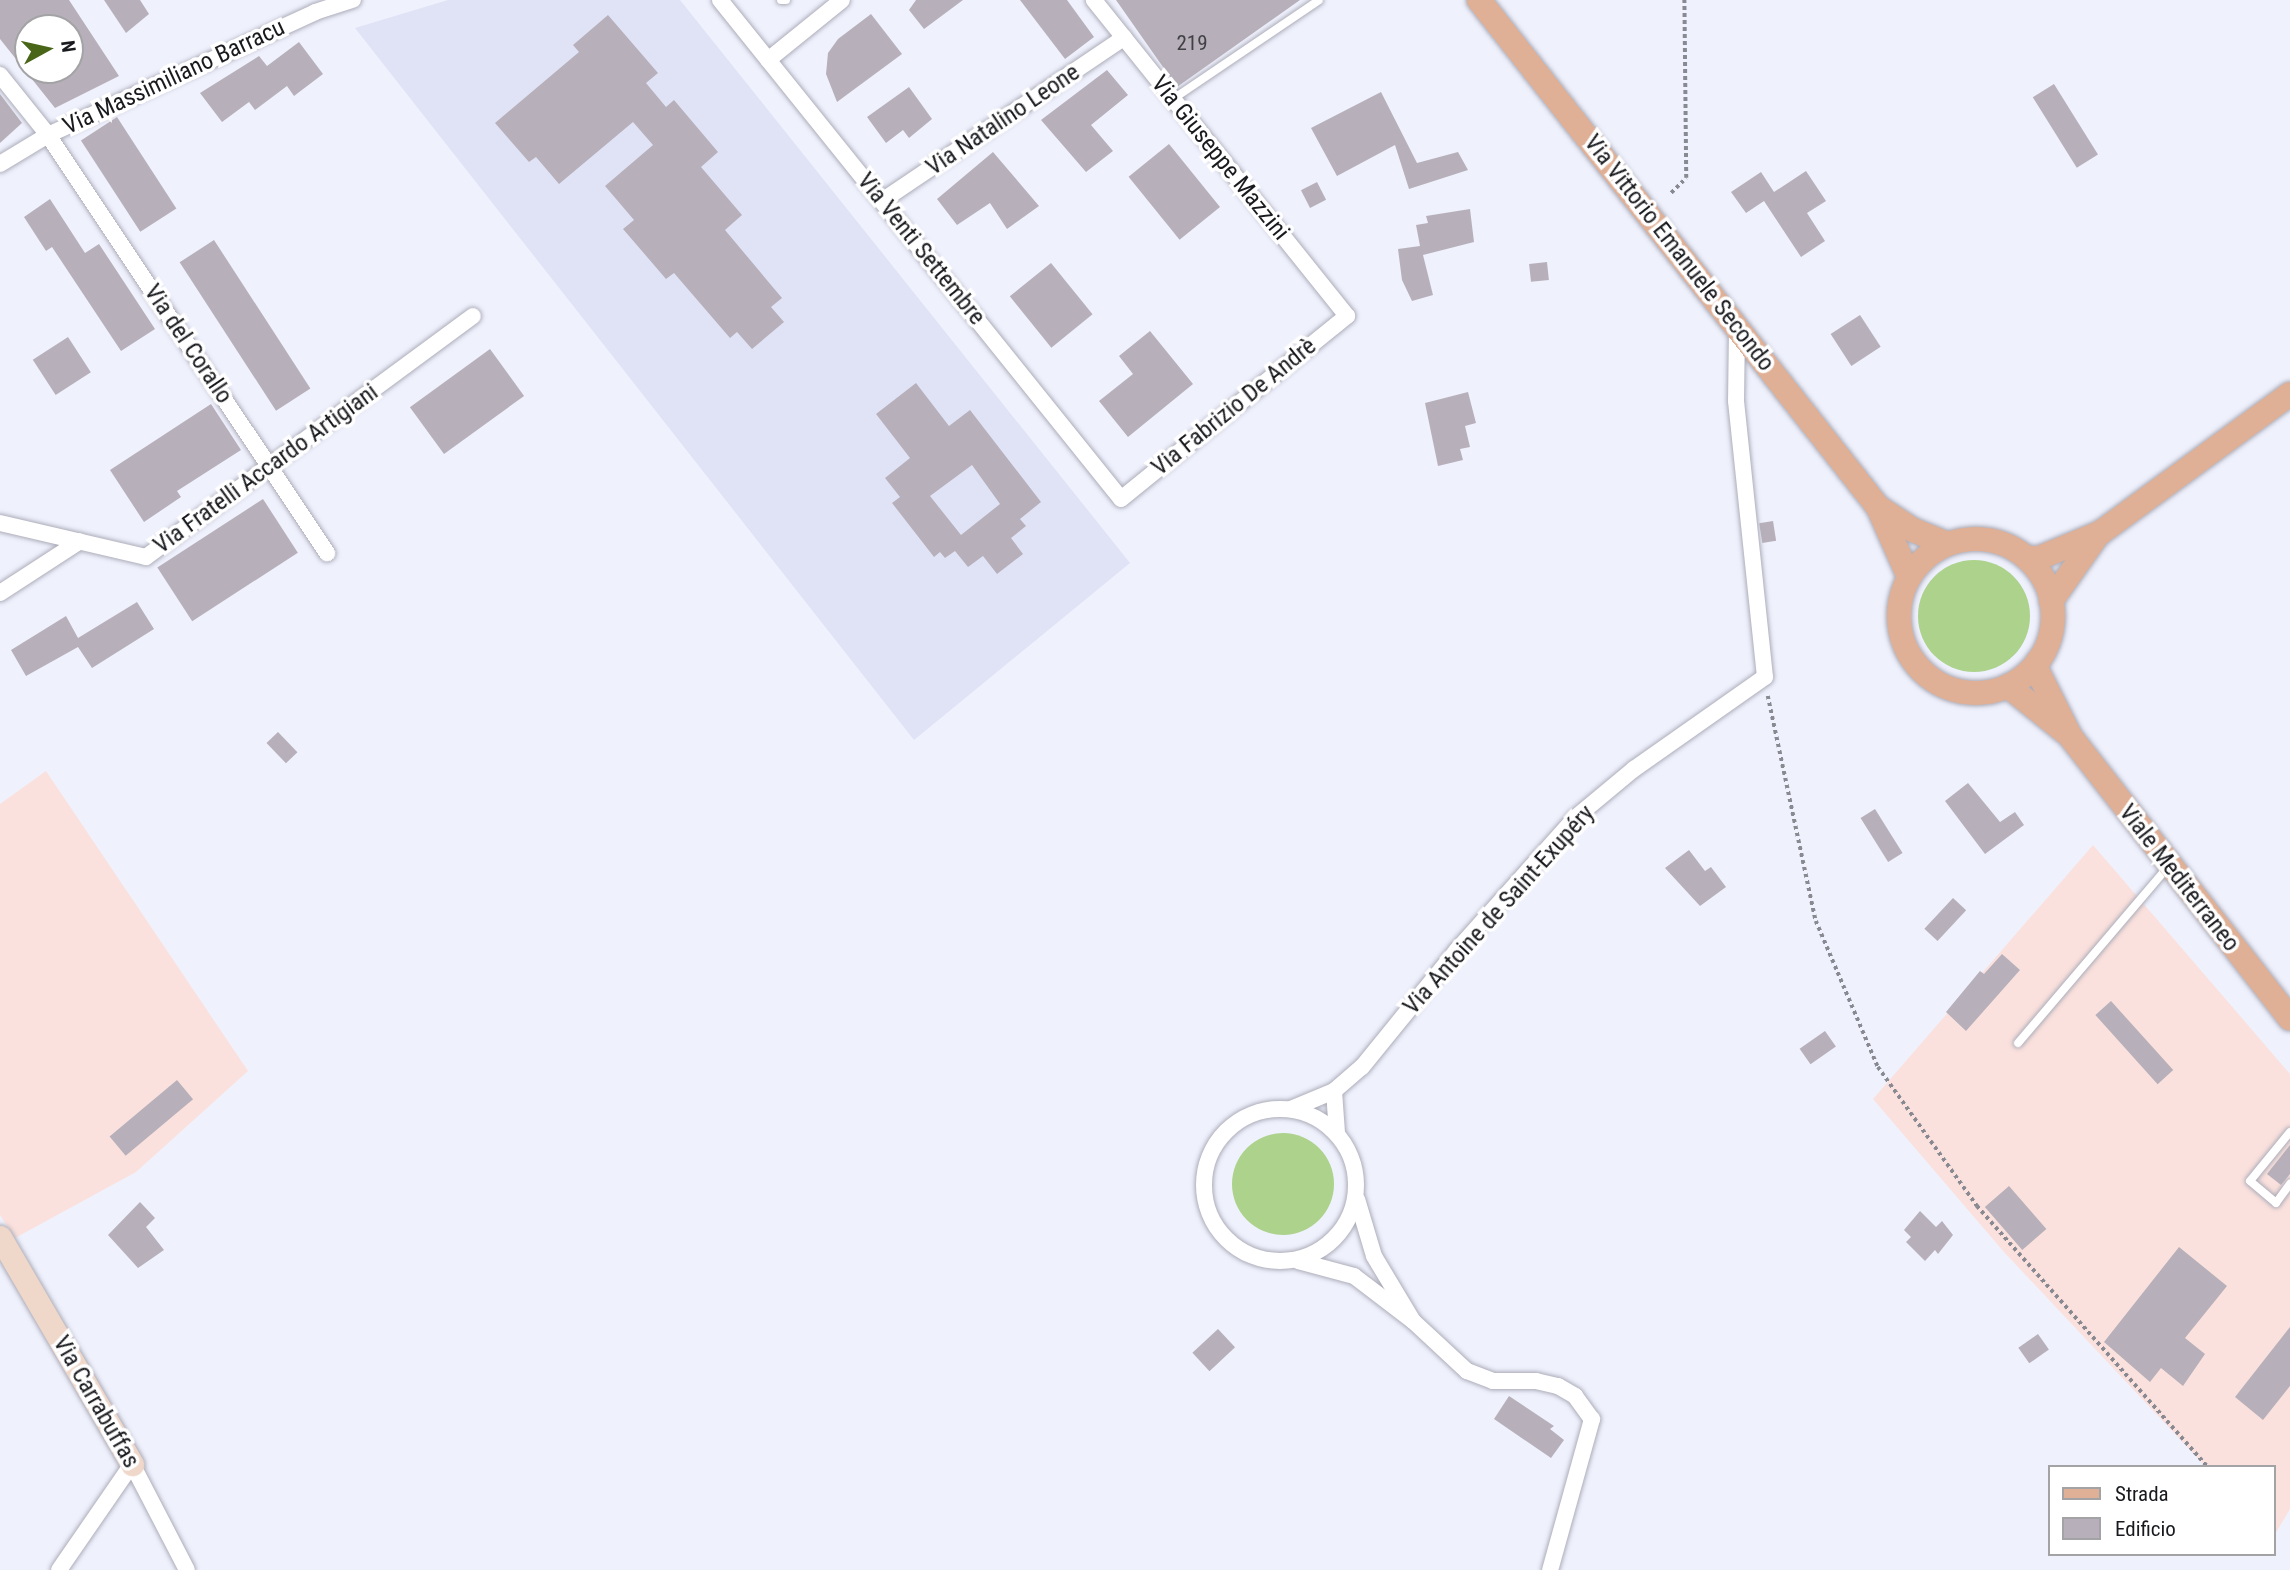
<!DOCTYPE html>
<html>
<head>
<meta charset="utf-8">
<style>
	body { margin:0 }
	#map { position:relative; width:2290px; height:1570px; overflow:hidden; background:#eff1fd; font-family:"Roboto Condensed",sans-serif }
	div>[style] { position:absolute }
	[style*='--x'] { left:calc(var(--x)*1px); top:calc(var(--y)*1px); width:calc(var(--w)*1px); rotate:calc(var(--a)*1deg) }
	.built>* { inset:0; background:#e0e3f6 }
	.industrial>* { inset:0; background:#fbe1dd }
	.green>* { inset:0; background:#acd28c }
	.round { border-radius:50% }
	.building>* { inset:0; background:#b7b0ba; transform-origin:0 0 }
	.path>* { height:3.5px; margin-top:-1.75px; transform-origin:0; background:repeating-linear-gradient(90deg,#888991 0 3.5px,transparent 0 7px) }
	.roads { filter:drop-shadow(0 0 2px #acadb9) drop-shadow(0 0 2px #acadb9) }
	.lane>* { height:8px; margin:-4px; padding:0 4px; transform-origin:4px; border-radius:4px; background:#fff }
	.street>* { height:16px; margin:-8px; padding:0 8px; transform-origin:8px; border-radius:8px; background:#fff }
	.street>.ring { margin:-8px; padding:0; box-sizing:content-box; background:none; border:16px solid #fff; border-radius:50% }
	.secondary>* { height:23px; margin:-11.5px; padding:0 11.5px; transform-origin:11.5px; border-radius:11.5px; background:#efd7ca }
	.primary>* { height:24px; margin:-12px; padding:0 12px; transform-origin:12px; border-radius:12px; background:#dfb096 }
	.primary>.ring { margin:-12px; padding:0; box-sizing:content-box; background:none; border:24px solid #dfb096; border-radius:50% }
	span { translate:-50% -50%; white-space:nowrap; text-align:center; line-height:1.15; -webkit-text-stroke:7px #fff; paint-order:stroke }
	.number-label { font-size:21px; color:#404045 }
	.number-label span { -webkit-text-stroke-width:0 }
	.street-label { font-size:24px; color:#191a1e }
	.legend { position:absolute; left:2048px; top:1465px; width:228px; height:91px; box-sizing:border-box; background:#fff; border:2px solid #a3a3a5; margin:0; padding:9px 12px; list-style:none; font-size:21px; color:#191a1e }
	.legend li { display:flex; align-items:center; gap:14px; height:35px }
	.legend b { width:35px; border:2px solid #a3a3a5 }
	.north { position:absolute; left:14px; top:14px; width:70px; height:70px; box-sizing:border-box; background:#fff; border:2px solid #a3a3a5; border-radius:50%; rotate:82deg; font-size:19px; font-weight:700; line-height:28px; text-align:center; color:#191a1e }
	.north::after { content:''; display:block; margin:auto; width:24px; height:32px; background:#486518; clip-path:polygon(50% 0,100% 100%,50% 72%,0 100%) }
</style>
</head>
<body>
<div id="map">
	<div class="built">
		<i style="clip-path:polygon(448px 0,680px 0,1130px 563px,914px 740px,355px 28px)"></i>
	</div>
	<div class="industrial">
		<i style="clip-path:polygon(46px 771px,248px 1071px,136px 1172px,15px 1238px,0 1215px,0 804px)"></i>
		<i style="clip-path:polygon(2093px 845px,2290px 1074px,2290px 1509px,2274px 1536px,2274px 1467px,2206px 1467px,2004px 1252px,1873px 1099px)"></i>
	</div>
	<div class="green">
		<i class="round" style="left:1918px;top:560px;width:112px;height:112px"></i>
		<i class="round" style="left:1232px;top:1133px;width:102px;height:102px"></i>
	</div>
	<div class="building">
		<i style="clip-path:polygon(evenodd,0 0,69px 0,119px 76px,55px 108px,0 39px,0 0,28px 28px,70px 28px,70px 70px,28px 70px,28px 28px)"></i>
		<i style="clip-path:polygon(104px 0,140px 0,149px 14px,126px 33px)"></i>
		<i style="clip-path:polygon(916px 0,963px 0,924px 29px,909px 10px)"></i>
		<i style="clip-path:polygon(1020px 0,1067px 0,1094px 37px,1065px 59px)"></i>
		<i style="clip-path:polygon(1116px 0,1300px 0,1177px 87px)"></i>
		<i style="clip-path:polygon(871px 14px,902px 54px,837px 102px,826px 74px,828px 53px,838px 39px)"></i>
		<i style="clip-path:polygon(608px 15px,658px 73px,646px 83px,666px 107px,674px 100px,718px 152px,701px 167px,742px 215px,725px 230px,782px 298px,771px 307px,784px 322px,752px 349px,737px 332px,730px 338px,674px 273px,666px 279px,623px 229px,634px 220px,605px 186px,653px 145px,633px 122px,559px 184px,536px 157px,529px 162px,495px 123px,579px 52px,573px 45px)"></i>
		<i style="clip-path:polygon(299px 42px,323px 74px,294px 96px,287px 86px,255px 110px,249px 102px,222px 122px,200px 93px,259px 56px,267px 66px)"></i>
		<i style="clip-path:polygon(1107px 70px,1128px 95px,1091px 125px,1113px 151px,1086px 172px,1041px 120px)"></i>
		<i style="left:2054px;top:84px;width:83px;height:25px;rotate:58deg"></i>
		<i style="clip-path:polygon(909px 87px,932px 119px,909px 138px,903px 130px,886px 143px,867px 117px)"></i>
		<i style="clip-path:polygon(1381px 92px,1417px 163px,1458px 152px,1468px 170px,1409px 189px,1395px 145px,1337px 176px,1311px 128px)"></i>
		<i style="clip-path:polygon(0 94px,22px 123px,0 143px)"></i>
		<i style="left:117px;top:117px;width:109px;height:43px;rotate:57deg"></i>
		<i style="left:1169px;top:144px;width:81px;height:52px;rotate:51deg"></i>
		<i style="clip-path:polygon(993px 152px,1039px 206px,1007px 229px,990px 203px,957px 225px,937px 199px)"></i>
		<i style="clip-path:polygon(1806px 171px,1826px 201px,1807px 213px,1825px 241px,1801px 257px,1764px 201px,1746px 213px,1731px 192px,1761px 172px,1774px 192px)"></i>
		<i style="left:1317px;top:182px;width:20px;height:18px;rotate:63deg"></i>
		<i style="clip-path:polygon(50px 199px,85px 253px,99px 244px,155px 329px,121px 351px,52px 247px,46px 251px,24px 217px)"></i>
		<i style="clip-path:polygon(1470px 209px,1474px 242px,1423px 255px,1433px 295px,1412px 301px,1402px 280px,1398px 249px,1420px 246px,1416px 225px,1428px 223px,1426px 216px)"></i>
		<i style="left:214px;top:240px;width:177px;height:41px;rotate:57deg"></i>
		<i style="left:1547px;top:262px;width:18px;height:18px;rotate:84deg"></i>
		<i style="left:1051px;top:263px;width:66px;height:53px;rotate:51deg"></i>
		<i style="left:1860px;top:315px;width:38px;height:35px;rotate:57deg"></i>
		<i style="clip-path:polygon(1150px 331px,1193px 384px,1128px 437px,1099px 401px,1133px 374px,1119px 356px)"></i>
		<i style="left:68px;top:337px;width:42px;height:42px;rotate:57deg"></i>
		<i style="left:490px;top:349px;width:58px;height:99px;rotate:54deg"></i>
		<i style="clip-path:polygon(evenodd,916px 383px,949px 426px,970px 410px,1041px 502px,1020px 519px,1026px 526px,1011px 538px,1023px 554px,997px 574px,983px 556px,968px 567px,955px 551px,945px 558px,940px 552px,934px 557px,892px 503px,900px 497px,885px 478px,910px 458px,876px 414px,916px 383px,972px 465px,1000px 504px,961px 535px,930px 496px,972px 465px)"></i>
		<i style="clip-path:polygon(1468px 392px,1476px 423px,1465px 426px,1470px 447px,1460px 449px,1463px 460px,1438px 466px,1425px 403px)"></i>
		<i style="clip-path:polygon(211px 404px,241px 450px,177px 491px,181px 497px,144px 522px,110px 470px)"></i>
		<i style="left:263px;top:499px;width:64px;height:126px;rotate:57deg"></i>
		<i style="left:1773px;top:521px;width:20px;height:14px;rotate:81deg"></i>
		<i style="clip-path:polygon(137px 602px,154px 629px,92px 668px,78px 647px,26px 676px,11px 650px,66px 616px,78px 638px)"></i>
		<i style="left:278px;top:732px;width:28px;height:16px;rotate:46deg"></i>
		<i style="clip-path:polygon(1968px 783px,2000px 822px,2015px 812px,2024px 825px,1985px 854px,1945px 801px)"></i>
		<i style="left:1875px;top:809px;width:52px;height:17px;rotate:58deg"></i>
		<i style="clip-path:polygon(1689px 850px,1705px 871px,1711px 867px,1726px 887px,1700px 906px,1665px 868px)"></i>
		<i style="left:1953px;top:898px;width:18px;height:42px;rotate:43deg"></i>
		<i style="clip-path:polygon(2002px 954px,2020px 970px,1966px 1031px,1946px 1012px,1980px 971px,1984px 974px)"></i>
		<i style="left:2111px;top:1001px;width:93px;height:21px;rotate:48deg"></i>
		<i style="left:1825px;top:1031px;width:19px;height:31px;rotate:55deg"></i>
		<i style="left:177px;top:1080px;width:25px;height:88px;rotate:50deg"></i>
		<i style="clip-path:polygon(2290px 1145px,2290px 1174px,2281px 1185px,2267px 1174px)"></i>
		<i style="left:2009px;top:1186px;width:57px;height:32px;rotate:49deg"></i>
		<i style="clip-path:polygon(140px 1202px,155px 1218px,146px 1227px,164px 1250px,138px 1268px,108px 1235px)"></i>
		<i style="clip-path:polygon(1920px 1211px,1936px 1227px,1942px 1221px,1953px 1235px,1938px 1254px,1935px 1250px,1925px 1261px,1906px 1242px,1911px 1237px,1904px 1230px)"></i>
		<i style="clip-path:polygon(2179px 1247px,2227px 1286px,2185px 1338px,2205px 1354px,2183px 1386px,2161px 1368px,2150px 1382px,2104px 1342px)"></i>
		<i style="clip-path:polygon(2290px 1327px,2290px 1386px,2263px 1420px,2235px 1397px)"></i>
		<i style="left:1218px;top:1329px;width:25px;height:35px;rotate:47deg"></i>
		<i style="left:2038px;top:1334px;width:19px;height:24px;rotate:55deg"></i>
		<i style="clip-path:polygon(1509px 1396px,1554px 1426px,1550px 1429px,1564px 1440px,1551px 1458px,1494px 1419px)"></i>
	</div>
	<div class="path">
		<i style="--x:1671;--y:193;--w:21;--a:-45"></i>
		<i style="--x:1686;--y:178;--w:178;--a:-90.6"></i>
		<i style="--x:1768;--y:696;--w:230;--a:78"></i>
		<i style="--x:1816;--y:921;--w:159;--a:67"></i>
		<i style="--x:1878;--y:1067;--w:171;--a:54.5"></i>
		<i style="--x:1977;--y:1206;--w:349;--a:48.5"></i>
	</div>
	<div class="roads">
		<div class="lane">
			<i style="--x:781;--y:0;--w:5;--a:0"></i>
			<i style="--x:1173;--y:99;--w:176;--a:-34.1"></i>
			<i style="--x:2018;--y:1043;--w:230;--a:-49.6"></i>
			<i style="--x:2290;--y:1132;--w:63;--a:129.2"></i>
			<i style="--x:2250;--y:1181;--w:34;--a:40"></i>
			<i style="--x:2276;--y:1203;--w:24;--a:-54"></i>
		</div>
		<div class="street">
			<i style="--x:720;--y:0;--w:640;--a:51.21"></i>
			<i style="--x:1121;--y:499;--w:291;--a:-39"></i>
			<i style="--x:1347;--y:316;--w:405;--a:-128.7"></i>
			<i style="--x:768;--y:60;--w:95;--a:-39"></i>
			<i style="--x:0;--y:75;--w:77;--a:51.3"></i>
			<i style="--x:48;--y:135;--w:503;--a:56.28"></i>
			<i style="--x:0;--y:164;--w:56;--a:-31.1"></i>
			<i style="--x:48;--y:135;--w:294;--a:-24.7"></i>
			<i style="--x:315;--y:12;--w:40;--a:-18"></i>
			<i style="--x:882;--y:201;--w:292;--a:-34"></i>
			<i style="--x:0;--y:523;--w:150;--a:13.1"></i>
			<i style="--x:146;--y:557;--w:406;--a:-36.4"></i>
			<i style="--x:0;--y:593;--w:95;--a:-33"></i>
			<i style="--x:1334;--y:1091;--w:42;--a:85.9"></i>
			<i class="ring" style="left:1204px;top:1109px;width:136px;height:136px"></i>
			<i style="--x:1291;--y:1109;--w:47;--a:-22.7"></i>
			<i style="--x:1334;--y:1091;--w:37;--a:-41"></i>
			<i style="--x:1362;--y:1067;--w:151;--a:-50.9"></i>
			<i style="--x:1457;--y:950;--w:177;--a:-48.2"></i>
			<i style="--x:1575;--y:818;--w:77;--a:-39.7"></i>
			<i style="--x:1634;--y:769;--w:160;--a:-35.1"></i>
			<i style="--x:1765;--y:677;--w:278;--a:-96"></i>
			<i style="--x:1736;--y:401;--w:74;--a:-89.2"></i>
			<i style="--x:1298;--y:1261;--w:58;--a:15"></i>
			<i style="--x:1354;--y:1276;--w:74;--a:37.3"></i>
			<i style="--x:1413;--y:1321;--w:76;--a:-121"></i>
			<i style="--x:1374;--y:1256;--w:59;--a:-106.6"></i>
			<i style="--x:1413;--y:1321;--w:74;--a:42.8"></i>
			<i style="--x:1467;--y:1371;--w:28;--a:21"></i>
			<i style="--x:1493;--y:1381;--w:43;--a:0"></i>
			<i style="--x:1536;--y:1381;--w:23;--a:13"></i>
			<i style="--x:1558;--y:1386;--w:20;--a:30"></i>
			<i style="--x:1575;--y:1396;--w:29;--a:54"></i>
			<i style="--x:1592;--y:1419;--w:157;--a:105.5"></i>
			<i style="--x:59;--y:1570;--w:129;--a:-55.4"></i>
			<i style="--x:132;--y:1464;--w:119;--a:62.6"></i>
		</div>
		<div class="secondary">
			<i style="--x:0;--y:1237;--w:263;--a:59.8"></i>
		</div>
		<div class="primary">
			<i style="--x:1479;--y:0;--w:645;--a:51.8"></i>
			<i style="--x:1878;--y:507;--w:77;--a:66.1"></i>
			<i style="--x:1878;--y:507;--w:42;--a:33.3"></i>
			<i style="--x:1913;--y:530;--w:37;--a:22"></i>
			<i class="ring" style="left:1899px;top:539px;width:130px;height:130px"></i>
			<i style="--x:2027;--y:558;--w:12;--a:0"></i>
			<i style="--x:2039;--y:558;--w:66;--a:-22.3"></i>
			<i style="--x:2100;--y:533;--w:235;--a:-36.2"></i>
			<i style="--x:2051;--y:601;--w:83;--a:-54.8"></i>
			<i style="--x:2038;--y:661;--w:7;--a:106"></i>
			<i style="--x:2036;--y:668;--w:76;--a:63.4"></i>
			<i style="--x:2070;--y:736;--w:358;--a:52.1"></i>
			<i style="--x:2008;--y:686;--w:72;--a:38.8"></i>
		</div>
	</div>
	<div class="number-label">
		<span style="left:1192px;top:43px">219</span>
	</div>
	<div class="street-label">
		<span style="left:174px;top:77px;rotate:-25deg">Via Massimiliano Barracu</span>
		<span style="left:1003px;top:120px;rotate:-34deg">Via Natalino Leone</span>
		<span style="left:1220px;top:158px;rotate:51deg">Via Giuseppe Mazzini</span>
		<span style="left:921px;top:249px;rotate:51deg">Via Venti Settembre</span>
		<span style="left:1679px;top:253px;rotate:52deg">Via Vittorio Emanuele Secondo</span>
		<span style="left:188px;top:344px;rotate:56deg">Via del Corallo</span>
		<span style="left:1234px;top:407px;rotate:-39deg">Via Fabrizio De Andrè</span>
		<span style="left:266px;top:469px;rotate:-36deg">Via Fratelli Accardo Artigiani</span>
		<span style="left:2179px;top:878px;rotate:52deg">Viale Mediterraneo</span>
		<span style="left:1499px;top:910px;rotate:-48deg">Via Antoine de Saint-Exupéry</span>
		<span style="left:96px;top:1402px;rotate:60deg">Via Carrabuffas</span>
	</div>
	<ul class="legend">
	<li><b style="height:9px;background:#dfb096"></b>Strada</li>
	<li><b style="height:19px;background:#b7b0ba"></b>Edificio</li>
	</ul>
	<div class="north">N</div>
</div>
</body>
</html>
